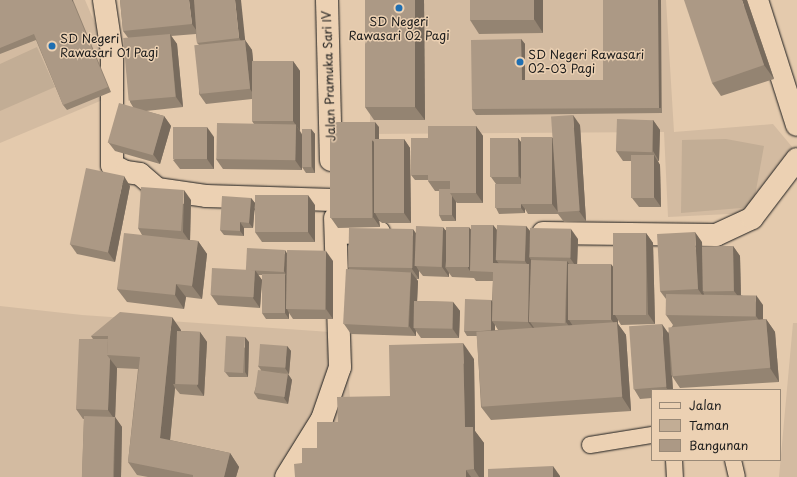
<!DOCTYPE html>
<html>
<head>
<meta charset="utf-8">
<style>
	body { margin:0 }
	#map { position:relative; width:797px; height:477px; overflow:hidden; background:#e4caad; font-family:"Playpen Sans",sans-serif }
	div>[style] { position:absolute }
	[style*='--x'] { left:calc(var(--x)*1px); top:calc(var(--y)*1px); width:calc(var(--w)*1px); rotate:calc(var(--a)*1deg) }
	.built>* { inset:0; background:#d3bba1 }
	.green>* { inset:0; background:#c2ad95 }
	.roads { filter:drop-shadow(0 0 1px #1c1c1c) drop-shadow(0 0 1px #1c1c1c) }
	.lane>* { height:16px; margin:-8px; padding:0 8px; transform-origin:8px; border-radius:8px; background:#ecd1b3 }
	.street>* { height:22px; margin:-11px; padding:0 11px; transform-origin:11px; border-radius:11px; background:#ecd1b3 }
	.wall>* { inset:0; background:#948472 }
	.shaded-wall>* { inset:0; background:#786b5d; transform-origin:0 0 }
	.building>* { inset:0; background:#ac9985; transform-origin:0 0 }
	.dots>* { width:11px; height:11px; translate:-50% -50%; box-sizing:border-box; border:2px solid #ecd1b3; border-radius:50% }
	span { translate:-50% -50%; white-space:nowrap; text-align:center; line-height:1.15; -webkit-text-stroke:3px #ecd1b3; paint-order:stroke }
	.poi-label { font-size:12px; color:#1c1c1c }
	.left { translate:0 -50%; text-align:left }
	.street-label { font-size:12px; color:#1c1c1c }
	.legend { position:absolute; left:651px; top:389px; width:130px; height:72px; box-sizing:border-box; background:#ecd1b3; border:1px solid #998977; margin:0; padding:5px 7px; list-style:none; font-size:12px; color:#1c1c1c }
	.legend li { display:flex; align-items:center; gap:8px; height:20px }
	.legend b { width:20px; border:1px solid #998977 }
</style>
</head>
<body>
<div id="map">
	<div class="built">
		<i style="clip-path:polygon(0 0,85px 0,124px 91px,0 143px)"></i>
		<i style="clip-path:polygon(370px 0,666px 0,674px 132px,773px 124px,793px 148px,749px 213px,668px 217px,664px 132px,370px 134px)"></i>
		<i style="clip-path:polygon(0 306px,82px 315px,345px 333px,356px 477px,0 477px)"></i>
		<i style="clip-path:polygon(793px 323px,797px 323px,797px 477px,779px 477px)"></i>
	</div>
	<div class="green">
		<i style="clip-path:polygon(37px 47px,55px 87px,0 111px,0 64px)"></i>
		<i style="clip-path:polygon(726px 139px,764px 146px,753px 207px,681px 213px,682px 140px)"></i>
	</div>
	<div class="roads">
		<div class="lane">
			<i style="--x:590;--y:445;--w:63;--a:-9.2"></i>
			<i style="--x:674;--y:460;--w:17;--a:87"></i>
			<i style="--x:733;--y:460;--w:17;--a:77"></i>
		</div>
		<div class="street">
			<i style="--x:104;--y:0;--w:54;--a:81.4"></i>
			<i style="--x:112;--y:53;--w:112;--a:90"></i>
			<i style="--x:112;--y:165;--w:16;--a:27"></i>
			<i style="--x:126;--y:172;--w:14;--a:8"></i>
			<i style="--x:140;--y:174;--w:23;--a:41"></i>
			<i style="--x:157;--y:189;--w:49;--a:8.1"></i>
			<i style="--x:206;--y:196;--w:127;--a:1.8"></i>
			<i style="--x:327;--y:0;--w:160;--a:88.6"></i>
			<i style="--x:757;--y:0;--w:131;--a:72.3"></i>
			<i style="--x:336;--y:233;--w:43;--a:-1.3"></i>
			<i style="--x:543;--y:233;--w:173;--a:0.7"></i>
			<i style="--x:716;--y:235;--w:40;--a:-25"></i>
			<i style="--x:752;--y:218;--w:74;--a:-52.7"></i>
			<i style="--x:286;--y:477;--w:68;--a:-58.2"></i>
			<i style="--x:322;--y:419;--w:55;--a:-70.9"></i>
			<i style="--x:340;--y:367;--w:149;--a:-91.9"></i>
		</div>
	</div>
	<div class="wall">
		<i style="clip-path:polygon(0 0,73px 0,111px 92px,67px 110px,63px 105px,36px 40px,0 54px)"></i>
		<i style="clip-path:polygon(120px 0,245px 40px,252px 50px,253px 61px,293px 61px,300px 71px,300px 131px,302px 134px,311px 129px,315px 134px,315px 173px,306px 173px,302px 167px,302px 165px,302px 170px,223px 169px,216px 159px,254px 124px,252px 121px,252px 99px,206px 104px,199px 94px,199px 45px,197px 43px,196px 34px,171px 36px,177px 44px,183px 107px,146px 111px,164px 116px,171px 126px,160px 164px,115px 151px,108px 142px,133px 107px,130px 102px,129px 39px,123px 31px)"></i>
		<i style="clip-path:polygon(365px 0,424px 0,425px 120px,374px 120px,365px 107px)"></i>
		<i style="clip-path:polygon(470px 0,543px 0,543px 33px,479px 34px,470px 20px)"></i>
		<i style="clip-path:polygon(603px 0,661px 0,662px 113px,476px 115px,472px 109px,521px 39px,525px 44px,525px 80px,603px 80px)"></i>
		<i style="clip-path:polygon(747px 0,774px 79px,721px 96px,712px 83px)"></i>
		<i style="clip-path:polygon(653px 120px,660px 130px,659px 161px,658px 161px,660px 165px,661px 207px,639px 207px,632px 198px,631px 161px,623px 161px,616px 151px)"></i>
		<i style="clip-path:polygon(580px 125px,586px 221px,564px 222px,558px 214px,528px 214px,525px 209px,525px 213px,499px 214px,496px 208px,496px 184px,491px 177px,518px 138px,521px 142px,553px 138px)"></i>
		<i style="clip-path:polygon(476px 126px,483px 136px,483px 203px,457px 203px,456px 202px,456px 221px,442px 221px,439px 215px,439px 191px,435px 191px,428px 181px,428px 180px,415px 180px,411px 175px,428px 138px)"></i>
		<i style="clip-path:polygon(379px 127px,379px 139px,404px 139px,410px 148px,411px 223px,382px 223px,379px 220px,380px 227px,338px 228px,331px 218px)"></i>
		<i style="clip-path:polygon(214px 137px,214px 169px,180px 169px,173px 160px)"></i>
		<i style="clip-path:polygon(130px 186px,115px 262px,77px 254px,70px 244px)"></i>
		<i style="clip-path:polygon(251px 198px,255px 203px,253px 228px,244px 228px,244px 236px,224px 235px,220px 230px)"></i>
		<i style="clip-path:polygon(191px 200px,190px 240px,198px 241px,207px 254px,202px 299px,186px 297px,184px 309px,127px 302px,117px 289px,142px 235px,138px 228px)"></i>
		<i style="clip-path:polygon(315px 205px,315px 242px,262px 242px,255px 232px)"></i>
		<i style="clip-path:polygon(evenodd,493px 225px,497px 230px,526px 226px,530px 231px,578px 239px,577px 264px,614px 268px,646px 233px,653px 243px,655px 324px,621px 325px,618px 320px,618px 324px,626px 335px,631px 411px,491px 420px,481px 407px,477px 336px,467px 336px,464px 331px,491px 300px,492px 301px,493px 281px,476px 281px,474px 278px,452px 277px,449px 273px,449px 277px,423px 276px,419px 271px,419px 279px,416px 279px,418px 281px,417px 301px,453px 302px,460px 311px,459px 338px,421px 338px,416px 331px,416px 336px,351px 334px,344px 324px,349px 269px,348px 267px,416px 234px,446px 230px,470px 229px,493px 225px,495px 325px,498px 330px,495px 330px,495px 325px)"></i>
		<i style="clip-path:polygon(702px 242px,702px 247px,733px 246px,740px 256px,741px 295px,763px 305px,763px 319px,766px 319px,775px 332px,779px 382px,680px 388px,672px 376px,673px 390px,652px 390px,652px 398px,640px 399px,634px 389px,668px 333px,673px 325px,666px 315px,666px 299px,660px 291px)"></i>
		<i style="clip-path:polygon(287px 253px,333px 261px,333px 319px,293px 319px,289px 313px,289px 319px,266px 319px,262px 313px,262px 275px,258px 275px,262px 280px,260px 308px,218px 305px,211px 295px,246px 270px)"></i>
		<i style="clip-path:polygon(181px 330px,181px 331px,200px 332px,207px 342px,204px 396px,180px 394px,175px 388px,170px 440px,230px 453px,239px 467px,236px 477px,148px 477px,137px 475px,128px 462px,138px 369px,117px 368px,115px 417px,122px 427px,121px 477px,82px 477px,84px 419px,83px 419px,76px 409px,93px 339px,91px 336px)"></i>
		<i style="clip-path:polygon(249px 342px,248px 377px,229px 377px,225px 372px)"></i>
		<i style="clip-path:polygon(287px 346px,291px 351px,289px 374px,275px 372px,288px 374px,292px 380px,288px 404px,258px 399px,254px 393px,261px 370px,258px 366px)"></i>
		<i style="clip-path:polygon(474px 359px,475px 431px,484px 443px,484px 477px,295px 477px,302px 463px,317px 448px,338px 422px,390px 396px)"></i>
	</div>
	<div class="shaded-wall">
		<i style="left:72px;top:0;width:1px;height:94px"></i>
		<i style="clip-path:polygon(189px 0,195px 0,199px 34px,192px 24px)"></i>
		<i style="clip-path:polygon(235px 0,241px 0,246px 48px,239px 38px)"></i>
		<i style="clip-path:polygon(415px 0,424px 0,425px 120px,415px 107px)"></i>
		<i style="clip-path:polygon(534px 0,543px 0,543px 33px,534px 19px)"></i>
		<i style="left:658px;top:0;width:3px;height:108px"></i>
		<i style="clip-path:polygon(742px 0,747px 0,774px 79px,764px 65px)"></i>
		<i style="clip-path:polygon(170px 34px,177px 44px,183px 107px,176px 97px)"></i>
		<i style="clip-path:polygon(521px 39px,525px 44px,525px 86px,522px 80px)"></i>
		<i style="clip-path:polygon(245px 40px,252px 50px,257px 99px,250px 89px)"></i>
		<i style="clip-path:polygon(293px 61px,300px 71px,300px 131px,293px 121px)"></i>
		<i style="clip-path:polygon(573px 115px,580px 125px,586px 221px,579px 211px)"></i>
		<i style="clip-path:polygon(164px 116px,171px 126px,160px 164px,153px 154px)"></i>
		<i style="clip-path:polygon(653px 120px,660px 130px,659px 161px,653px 151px)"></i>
		<i style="clip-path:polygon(375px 122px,379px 127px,379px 146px,375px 141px)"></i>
		<i style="clip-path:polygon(296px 125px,302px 135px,302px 170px,295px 160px)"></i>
		<i style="clip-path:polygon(476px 126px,483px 136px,483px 203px,476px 193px)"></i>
		<i style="clip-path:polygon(207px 127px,214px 137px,214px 169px,207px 159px)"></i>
		<i style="clip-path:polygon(311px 129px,315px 134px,315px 173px,312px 167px)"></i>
		<i style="clip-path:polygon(552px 137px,559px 147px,558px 212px,552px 204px)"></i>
		<i style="clip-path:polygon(518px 138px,525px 148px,526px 186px,519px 176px)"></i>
		<i style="clip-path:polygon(404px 139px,410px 148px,411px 223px,404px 213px)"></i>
		<i style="clip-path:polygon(372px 140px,379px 149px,375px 213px,379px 220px,380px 227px,373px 217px)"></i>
		<i style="clip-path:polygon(654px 155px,660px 165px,661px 207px,654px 197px)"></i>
		<i style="clip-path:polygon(124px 176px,130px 186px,115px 262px,108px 252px)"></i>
		<i style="clip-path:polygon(184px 190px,191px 200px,190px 242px,183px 232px)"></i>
		<i style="clip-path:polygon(308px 195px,315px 205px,315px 242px,308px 232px)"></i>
		<i style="clip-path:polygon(452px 196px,456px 202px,456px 221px,452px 215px)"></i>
		<i style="clip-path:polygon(251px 198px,255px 203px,253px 228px,249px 223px)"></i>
		<i style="clip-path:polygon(521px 204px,525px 209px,525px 213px,521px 208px)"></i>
		<i style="clip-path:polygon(240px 222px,244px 228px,244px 236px,240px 231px)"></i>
		<i style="clip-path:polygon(493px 225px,500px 234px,496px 260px,500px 265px,493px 263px)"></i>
		<i style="clip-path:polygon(526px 226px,533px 235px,529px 257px,532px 261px,530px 322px,535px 329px,535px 331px,528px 322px,529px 267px,525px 261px)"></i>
		<i style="clip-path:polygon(443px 227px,450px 236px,445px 267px,449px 273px,449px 277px,442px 267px)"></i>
		<i style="clip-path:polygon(469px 227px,476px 237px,470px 271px,468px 268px)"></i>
		<i style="clip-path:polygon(413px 229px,420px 239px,416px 266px,419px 271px,419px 279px,412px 269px)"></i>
		<i style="clip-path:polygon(571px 229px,578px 239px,577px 268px,570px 258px)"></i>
		<i style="clip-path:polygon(695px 232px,702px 242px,704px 292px,703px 292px,704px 294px,705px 299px,698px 289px)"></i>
		<i style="clip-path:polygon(646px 233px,653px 243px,655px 324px,648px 314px)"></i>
		<i style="clip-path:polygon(198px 241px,207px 254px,202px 299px,192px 286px)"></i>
		<i style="clip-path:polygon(733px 246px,740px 256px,741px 300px,734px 291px)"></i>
		<i style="clip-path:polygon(285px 250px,288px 255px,287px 277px,284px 271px)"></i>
		<i style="clip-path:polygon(326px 251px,333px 261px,333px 319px,326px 309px)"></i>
		<i style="clip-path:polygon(567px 261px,574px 271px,569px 320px,573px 326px,573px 332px,566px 322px)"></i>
		<i style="clip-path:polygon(611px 264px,618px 273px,615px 315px,618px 320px,618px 324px,626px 335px,631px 411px,622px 397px,617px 328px,611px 319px)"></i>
		<i style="clip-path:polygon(255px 270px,262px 280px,260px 308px,253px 298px)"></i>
		<i style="clip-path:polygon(411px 272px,418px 281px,416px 328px,414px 328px,416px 331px,416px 336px,409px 326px)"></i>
		<i style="clip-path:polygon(285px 274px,289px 280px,287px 309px,289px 313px,289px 319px,285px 313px)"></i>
		<i style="clip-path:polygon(176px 284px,186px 297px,184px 309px,175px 295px)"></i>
		<i style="clip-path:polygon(756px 295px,763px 305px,763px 326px,756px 316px)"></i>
		<i style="clip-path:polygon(491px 300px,495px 305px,492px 321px,495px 325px,495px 337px,491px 331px)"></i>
		<i style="clip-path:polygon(453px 302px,460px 311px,459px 338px,452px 328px)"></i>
		<i style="clip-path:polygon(172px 317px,181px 330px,176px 384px,173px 384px,175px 388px,169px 451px,160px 438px)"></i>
		<i style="clip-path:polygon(766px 319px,775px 332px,779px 382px,770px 368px)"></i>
		<i style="clip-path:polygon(662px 324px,669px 334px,671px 375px,672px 376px,673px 390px,668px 390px,666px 387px)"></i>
		<i style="clip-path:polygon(200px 332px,207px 342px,204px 396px,197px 386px)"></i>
		<i style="clip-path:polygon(245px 337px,249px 342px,248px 377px,245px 372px)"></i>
		<i style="clip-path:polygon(463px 343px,474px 359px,475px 431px,484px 443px,484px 477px,479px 477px,474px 469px,465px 427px)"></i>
		<i style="clip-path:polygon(287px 346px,291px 351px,289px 374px,285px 368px)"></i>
		<i style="clip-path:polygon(110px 359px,117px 368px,115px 420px,108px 410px)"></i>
		<i style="clip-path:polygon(288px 374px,292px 380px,288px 404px,284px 398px)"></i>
		<i style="clip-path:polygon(115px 417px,122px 427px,121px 477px,114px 477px)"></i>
		<i style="clip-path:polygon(230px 453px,239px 467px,236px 477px,224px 477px)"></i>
		<i style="clip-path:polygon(553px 466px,560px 476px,560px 477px,553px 477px)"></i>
		<i style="clip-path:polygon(466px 470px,471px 477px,466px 477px)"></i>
	</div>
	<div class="building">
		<i style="clip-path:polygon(0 0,72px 0,108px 87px,63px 105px,34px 34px,0 48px)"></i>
		<i style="clip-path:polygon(120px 0,189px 0,192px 24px,123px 31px)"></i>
		<i style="clip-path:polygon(194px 0,235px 0,239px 38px,197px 43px)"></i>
		<i style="left:365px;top:0;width:50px;height:107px"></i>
		<i style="left:470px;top:0;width:64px;height:20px"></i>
		<i style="clip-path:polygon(603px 0,658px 0,659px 108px,472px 109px,471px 40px,521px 39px,522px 80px,603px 80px)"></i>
		<i style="clip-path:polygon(684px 0,742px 0,764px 65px,712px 83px)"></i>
		<i style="left:170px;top:34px;width:63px;height:47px;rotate:85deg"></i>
		<i style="left:245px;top:40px;width:49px;height:51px;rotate:84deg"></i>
		<i style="left:252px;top:61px;width:41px;height:60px"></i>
		<i style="left:119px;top:103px;width:47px;height:41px;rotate:16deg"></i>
		<i style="left:573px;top:115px;width:96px;height:22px;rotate:86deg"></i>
		<i style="left:617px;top:119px;width:36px;height:32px;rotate:2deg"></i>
		<i style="clip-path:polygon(330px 122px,375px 122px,375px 139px,374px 139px,375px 141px,373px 141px,372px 140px,330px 140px,330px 141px)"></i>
		<i style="left:217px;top:123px;width:79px;height:36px;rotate:1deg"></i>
		<i style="clip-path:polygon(428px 126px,476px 126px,476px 193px,450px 193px,450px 181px,428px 181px)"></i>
		<i style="left:207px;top:127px;width:32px;height:34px;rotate:90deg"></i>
		<i style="left:302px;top:129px;width:9px;height:38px"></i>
		<i style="left:521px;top:137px;width:31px;height:67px"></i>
		<i style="left:411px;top:138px;width:17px;height:37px"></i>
		<i style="left:490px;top:138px;width:28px;height:39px"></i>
		<i style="left:374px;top:139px;width:30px;height:74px"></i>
		<i style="left:330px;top:140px;width:42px;height:78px"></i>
		<i style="left:631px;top:155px;width:23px;height:43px"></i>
		<i style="left:86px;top:168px;width:39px;height:78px;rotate:12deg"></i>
		<i style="left:495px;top:184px;width:26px;height:24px"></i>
		<i style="left:141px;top:187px;width:43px;height:41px;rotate:4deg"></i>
		<i style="clip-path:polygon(439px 189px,450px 189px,450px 193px,452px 196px,452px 215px,439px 215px)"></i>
		<i style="left:255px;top:195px;width:53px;height:37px"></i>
		<i style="clip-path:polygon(222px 196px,251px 198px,249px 223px,240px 222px,240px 231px,220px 230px)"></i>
		<i style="clip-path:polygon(471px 225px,493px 225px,493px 263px,529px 264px,528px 322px,492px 321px,493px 272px,470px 271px)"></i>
		<i style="left:497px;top:225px;width:29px;height:35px;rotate:2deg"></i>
		<i style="left:416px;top:226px;width:27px;height:40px;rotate:2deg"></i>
		<i style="left:446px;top:227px;width:23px;height:40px"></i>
		<i style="left:349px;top:228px;width:64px;height:39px;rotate:1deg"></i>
		<i style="left:530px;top:228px;width:41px;height:29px;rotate:1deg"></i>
		<i style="left:695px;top:232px;width:57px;height:38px;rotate:87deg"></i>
		<i style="clip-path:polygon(124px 233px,198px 241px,192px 286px,176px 284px,175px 295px,117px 289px)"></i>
		<i style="left:613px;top:233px;width:33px;height:82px"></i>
		<i style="left:733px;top:246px;width:45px;height:31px;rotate:89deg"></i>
		<i style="left:247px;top:248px;width:38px;height:22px;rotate:3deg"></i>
		<i style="left:287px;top:250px;width:39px;height:59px;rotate:1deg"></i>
		<i style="left:531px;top:260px;width:36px;height:62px;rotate:2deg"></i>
		<i style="left:568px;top:264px;width:43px;height:56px"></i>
		<i style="left:212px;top:268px;width:43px;height:27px;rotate:3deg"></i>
		<i style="left:346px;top:269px;width:65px;height:55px;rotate:3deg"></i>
		<i style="left:262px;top:274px;width:23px;height:39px"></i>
		<i style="left:666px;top:294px;width:90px;height:21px;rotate:1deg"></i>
		<i style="clip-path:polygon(465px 299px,491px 300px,491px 330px,481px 331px,464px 331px)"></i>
		<i style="left:414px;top:301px;width:39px;height:27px;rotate:1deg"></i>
		<i style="clip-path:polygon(120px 312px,172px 317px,160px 438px,230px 453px,224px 477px,193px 477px,193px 475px,128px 462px,140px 357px,107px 355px,108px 336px,91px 336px)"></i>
		<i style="left:766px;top:319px;width:49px;height:98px;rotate:85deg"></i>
		<i style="left:617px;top:322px;width:75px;height:141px;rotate:86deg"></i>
		<i style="left:662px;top:324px;width:63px;height:33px;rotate:86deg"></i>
		<i style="left:177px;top:331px;width:23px;height:53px;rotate:2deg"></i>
		<i style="left:226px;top:336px;width:19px;height:36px;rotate:3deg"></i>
		<i style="clip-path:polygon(79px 339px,108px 339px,107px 355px,110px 359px,108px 410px,76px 409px)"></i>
		<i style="clip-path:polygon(463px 343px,465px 427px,473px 427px,474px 469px,466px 470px,466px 477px,295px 477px,294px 464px,302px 463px,302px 448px,317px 448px,317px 422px,338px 422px,337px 397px,390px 396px,389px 345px)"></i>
		<i style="left:260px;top:344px;width:27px;height:22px;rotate:4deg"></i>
		<i style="left:258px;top:370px;width:30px;height:23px;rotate:8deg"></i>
		<i style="left:84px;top:416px;width:31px;height:61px;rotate:2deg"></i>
		<i style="clip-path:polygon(553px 466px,553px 477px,488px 477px,488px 469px)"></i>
	</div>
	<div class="dots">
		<i style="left:399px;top:8px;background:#1f6fb2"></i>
		<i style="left:52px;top:46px;background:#1f6fb2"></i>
		<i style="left:520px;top:62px;background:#1f6fb2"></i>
	</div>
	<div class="poi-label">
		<span style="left:399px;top:29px">SD Negeri<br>Rawasari 02 Pagi</span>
		<span class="left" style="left:60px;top:46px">SD Negeri<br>Rawasari 01 Pagi</span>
		<span class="left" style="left:528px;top:62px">SD Negeri Rawasari<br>02-03 Pagi</span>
	</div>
	<div class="street-label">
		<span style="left:329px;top:76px;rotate:-92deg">Jalan Pramuka Sari IV</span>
	</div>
	<ul class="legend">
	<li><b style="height:5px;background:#ecd1b3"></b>Jalan</li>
	<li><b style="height:11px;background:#c2ad95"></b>Taman</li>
	<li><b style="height:11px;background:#ac9985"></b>Bangunan</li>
	</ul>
</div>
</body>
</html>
